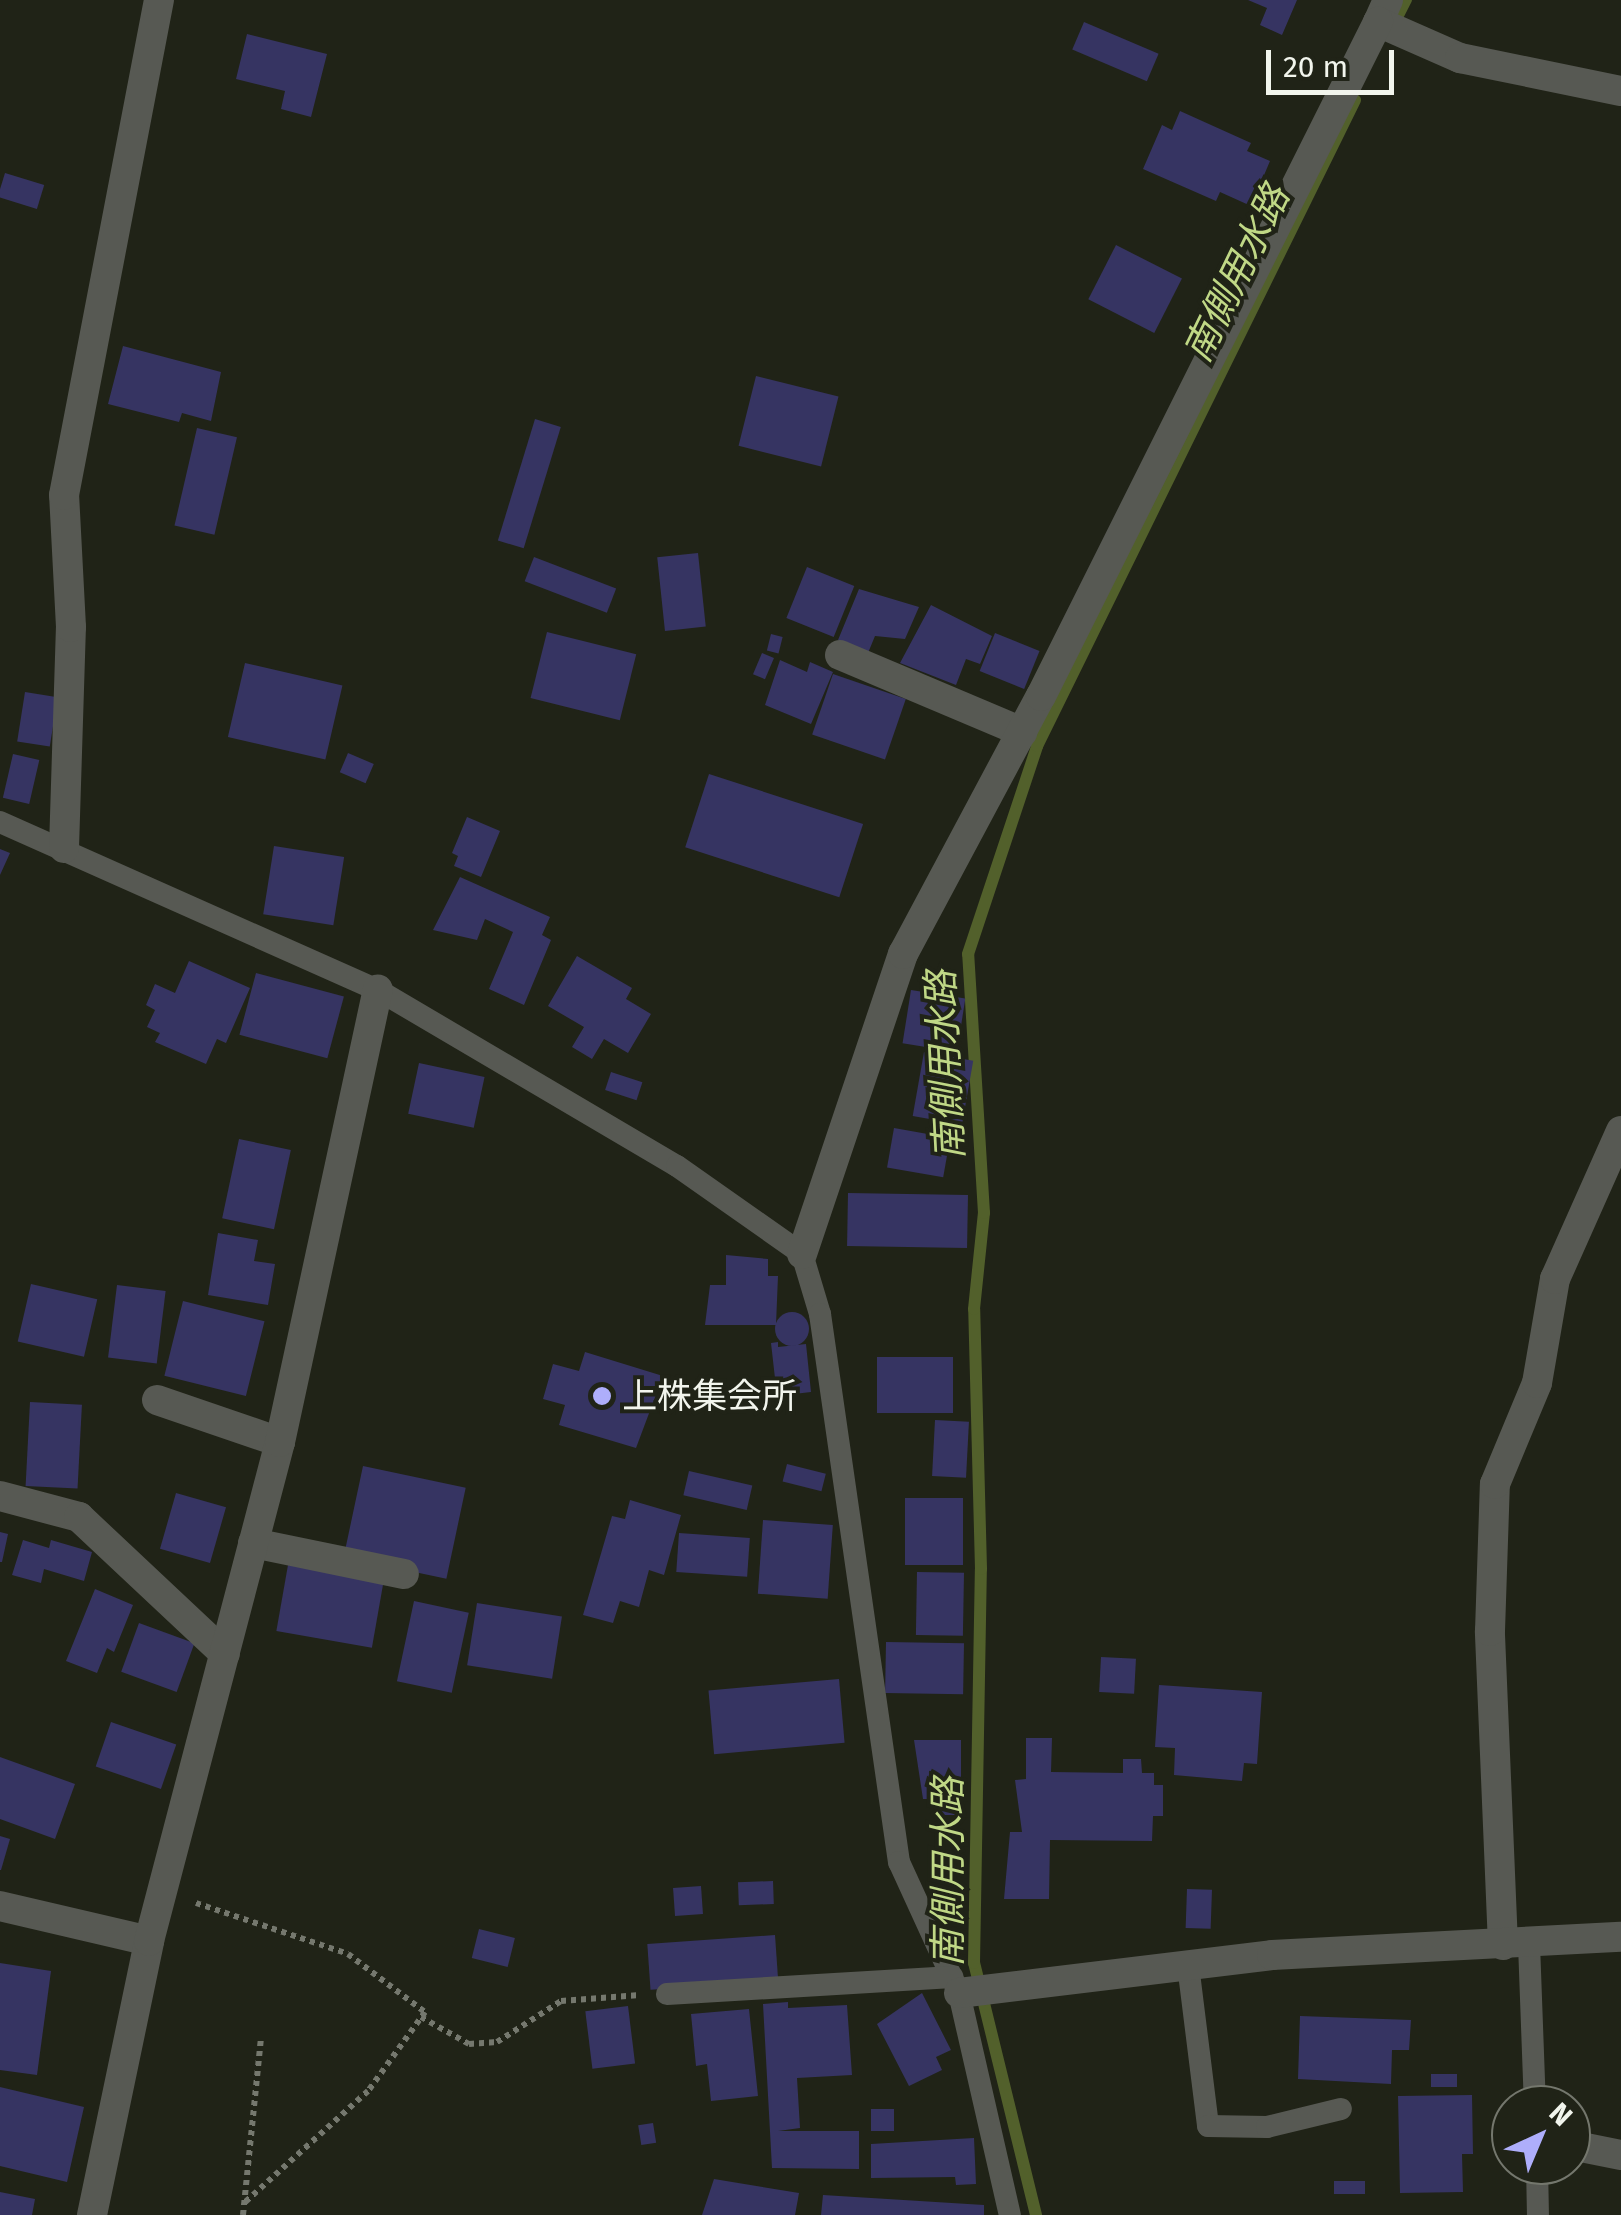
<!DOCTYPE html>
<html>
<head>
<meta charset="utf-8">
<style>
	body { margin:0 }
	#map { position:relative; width:1621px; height:2215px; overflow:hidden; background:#202317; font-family:"Fira Sans","Noto Sans JP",sans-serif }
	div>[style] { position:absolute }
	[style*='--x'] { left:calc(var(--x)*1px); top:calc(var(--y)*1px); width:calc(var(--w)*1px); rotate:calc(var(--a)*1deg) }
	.stream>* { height:12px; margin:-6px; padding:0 6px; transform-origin:6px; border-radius:6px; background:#52602b }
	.building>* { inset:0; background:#363462; transform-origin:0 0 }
	.round { border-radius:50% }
	.path>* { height:6px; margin-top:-3px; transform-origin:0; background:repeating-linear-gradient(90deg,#75786e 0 5px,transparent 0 10px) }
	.lane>* { height:22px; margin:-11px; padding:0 11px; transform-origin:11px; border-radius:11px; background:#575953 }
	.street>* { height:30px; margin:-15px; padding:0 15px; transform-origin:15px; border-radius:15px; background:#575953 }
	.dots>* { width:28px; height:28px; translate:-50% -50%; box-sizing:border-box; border:5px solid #202317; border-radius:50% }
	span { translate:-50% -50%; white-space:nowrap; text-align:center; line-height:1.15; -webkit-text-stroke:8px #202317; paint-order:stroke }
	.poi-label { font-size:35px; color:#f2f5ed }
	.left { translate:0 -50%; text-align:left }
	.water-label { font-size:38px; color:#c0d886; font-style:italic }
	.north { position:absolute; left:1491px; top:2085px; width:100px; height:100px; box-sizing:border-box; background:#202317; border:2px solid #74776d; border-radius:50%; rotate:44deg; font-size:28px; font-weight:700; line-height:40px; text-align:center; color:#f2f5ed }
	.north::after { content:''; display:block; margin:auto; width:35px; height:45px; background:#aeaefb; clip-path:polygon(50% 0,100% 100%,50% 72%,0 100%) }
	.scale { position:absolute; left:1266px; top:50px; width:128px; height:45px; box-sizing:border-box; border:5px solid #f2f5ed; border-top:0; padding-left:12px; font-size:30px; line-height:35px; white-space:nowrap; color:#f2f5ed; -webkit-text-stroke:8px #202317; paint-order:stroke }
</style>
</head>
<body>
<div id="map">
	<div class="stream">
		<i style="--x:1391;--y:29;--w:33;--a:-63"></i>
		<i style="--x:1036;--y:2215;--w:260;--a:-103.8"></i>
		<i style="--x:974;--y:1963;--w:394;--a:-89"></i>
		<i style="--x:981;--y:1569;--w:260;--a:-91.5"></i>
		<i style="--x:974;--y:1309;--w:97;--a:-84.1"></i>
		<i style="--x:984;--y:1213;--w:259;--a:-93.5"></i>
		<i style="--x:968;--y:954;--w:219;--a:-71.6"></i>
		<i style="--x:1037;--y:746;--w:720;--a:-63.79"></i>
	</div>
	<div class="building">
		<i style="clip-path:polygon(1248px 0,1297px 0,1282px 35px,1260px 25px,1267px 8px)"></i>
		<i style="left:1084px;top:22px;width:81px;height:30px;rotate:23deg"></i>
		<i style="clip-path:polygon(247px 34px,327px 54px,311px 117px,281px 109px,285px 91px,236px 79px)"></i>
		<i style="clip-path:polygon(1180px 111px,1251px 143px,1247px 151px,1270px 161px,1251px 206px,1220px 192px,1216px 201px,1143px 169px,1162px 125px,1172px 130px)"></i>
		<i style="left:5px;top:173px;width:41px;height:25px;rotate:17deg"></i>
		<i style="left:1116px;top:245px;width:74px;height:61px;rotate:27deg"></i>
		<i style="clip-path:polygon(123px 346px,221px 372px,211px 421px,182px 413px,179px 422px,108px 404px)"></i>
		<i style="left:756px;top:376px;width:85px;height:72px;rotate:14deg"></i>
		<i style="left:535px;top:419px;width:27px;height:127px;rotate:17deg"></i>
		<i style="left:197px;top:428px;width:41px;height:100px;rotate:13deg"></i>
		<i style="left:698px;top:553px;width:74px;height:41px;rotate:84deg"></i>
		<i style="left:534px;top:557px;width:88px;height:26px;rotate:21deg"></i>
		<i style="left:807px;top:567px;width:51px;height:55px;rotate:22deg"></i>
		<i style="clip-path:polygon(859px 589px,919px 607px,905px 639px,875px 636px,868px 653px,838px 640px)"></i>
		<i style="clip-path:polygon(931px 605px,992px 636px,980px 664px,966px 659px,956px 685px,900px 663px)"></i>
		<i style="left:547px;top:632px;width:92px;height:68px;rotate:14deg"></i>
		<i style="left:995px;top:633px;width:48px;height:41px;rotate:22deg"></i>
		<i style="left:771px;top:634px;width:12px;height:17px;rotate:14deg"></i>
		<i style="left:762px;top:653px;width:13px;height:23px;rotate:23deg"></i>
		<i style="clip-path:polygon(780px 660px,807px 672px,810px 662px,833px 672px,811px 724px,765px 705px)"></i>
		<i style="left:245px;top:663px;width:100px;height:76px;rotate:13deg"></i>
		<i style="left:833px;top:674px;width:77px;height:64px;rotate:19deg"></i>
		<i style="left:25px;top:692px;width:33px;height:50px;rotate:9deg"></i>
		<i style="left:348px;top:753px;width:28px;height:21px;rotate:23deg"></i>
		<i style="left:13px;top:754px;width:27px;height:45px;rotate:13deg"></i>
		<i style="left:709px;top:774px;width:162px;height:77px;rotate:18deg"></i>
		<i style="clip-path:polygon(467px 817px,500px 831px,481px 877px,454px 866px,458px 856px,452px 853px)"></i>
		<i style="left:274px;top:846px;width:71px;height:69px;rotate:9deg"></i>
		<i style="clip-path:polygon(0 849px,10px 853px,0 875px)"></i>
		<i style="clip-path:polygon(460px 877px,550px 917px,542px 935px,551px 940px,524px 1005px,489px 989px,513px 932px,485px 919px,477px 940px,433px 930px)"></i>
		<i style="clip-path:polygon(577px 956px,632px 988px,626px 999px,651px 1014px,628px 1053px,604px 1039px,592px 1059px,572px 1047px,584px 1027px,548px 1006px)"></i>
		<i style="clip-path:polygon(189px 961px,250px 988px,226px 1043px,217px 1039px,206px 1064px,155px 1042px,160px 1033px,147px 1027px,155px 1010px,146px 1005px,155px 984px,175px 993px)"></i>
		<i style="left:256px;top:973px;width:91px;height:64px;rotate:15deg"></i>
		<i style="left:911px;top:990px;width:55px;height:54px;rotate:9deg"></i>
		<i style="left:924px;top:1052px;width:50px;height:65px;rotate:10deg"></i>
		<i style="left:419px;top:1063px;width:67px;height:52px;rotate:12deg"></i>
		<i style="left:611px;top:1072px;width:33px;height:19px;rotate:18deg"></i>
		<i style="left:894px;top:1128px;width:57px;height:40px;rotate:10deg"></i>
		<i style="left:239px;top:1139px;width:53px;height:81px;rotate:12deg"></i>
		<i style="left:848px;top:1193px;width:120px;height:53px;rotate:1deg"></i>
		<i style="clip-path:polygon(218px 1233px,258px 1240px,254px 1261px,275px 1264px,268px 1305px,208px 1295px)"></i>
		<i style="clip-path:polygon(726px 1255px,768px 1259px,768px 1276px,778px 1276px,776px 1325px,705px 1325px,710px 1285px,726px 1285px)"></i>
		<i style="left:31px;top:1284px;width:68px;height:59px;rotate:13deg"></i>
		<i style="left:117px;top:1285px;width:49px;height:73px;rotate:7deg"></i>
		<i style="left:183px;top:1301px;width:84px;height:77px;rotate:14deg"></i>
		<i class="round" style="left:775px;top:1312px;width:34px;height:34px"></i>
		<i style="clip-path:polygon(778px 1342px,778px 1347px,806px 1344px,811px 1392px,777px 1396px,771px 1343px)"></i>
		<i style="clip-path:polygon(585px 1352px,663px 1376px,636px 1448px,559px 1425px,565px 1405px,543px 1399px,553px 1364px,579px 1371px)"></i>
		<i style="left:953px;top:1357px;width:56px;height:76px;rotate:90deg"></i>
		<i style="left:30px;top:1402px;width:52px;height:84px;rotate:3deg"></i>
		<i style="left:935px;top:1420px;width:34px;height:56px;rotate:3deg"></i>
		<i style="left:787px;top:1464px;width:40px;height:18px;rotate:14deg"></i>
		<i style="left:363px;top:1466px;width:105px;height:93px;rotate:12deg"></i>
		<i style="left:689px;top:1471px;width:65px;height:25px;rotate:13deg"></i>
		<i style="left:176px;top:1493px;width:52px;height:58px;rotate:16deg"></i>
		<i style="left:905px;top:1498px;width:58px;height:67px"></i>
		<i style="clip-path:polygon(630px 1500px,681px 1515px,664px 1575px,649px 1570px,639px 1607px,620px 1601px,613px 1623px,583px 1615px,612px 1516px,625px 1519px)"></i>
		<i style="left:763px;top:1520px;width:70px;height:74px;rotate:4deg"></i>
		<i style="clip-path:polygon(0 1532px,8px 1534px,2px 1562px,0 1562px)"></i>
		<i style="left:679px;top:1533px;width:71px;height:39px;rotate:4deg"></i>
		<i style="clip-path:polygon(23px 1540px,49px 1548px,51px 1540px,92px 1552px,84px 1581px,44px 1569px,41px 1583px,12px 1575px)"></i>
		<i style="left:288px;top:1565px;width:97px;height:67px;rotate:10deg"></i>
		<i style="left:917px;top:1572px;width:47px;height:63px;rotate:1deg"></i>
		<i style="clip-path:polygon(95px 1589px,133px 1605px,114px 1652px,107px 1648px,97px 1673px,66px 1661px)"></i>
		<i style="left:414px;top:1601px;width:56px;height:82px;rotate:12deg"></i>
		<i style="left:477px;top:1603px;width:86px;height:63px;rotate:9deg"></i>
		<i style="left:139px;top:1623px;width:59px;height:52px;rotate:20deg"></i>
		<i style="left:886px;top:1642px;width:78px;height:51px;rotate:1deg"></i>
		<i style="left:1101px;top:1657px;width:35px;height:35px;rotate:3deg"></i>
		<i style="left:839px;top:1679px;width:64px;height:131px;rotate:85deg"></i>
		<i style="clip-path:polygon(1159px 1685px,1262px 1692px,1257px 1764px,1244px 1763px,1242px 1781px,1174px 1775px,1175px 1748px,1155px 1747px)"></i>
		<i style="left:111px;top:1722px;width:69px;height:47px;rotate:19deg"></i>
		<i style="clip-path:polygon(1026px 1738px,1052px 1738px,1051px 1772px,1123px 1773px,1123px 1759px,1141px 1759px,1142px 1773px,1154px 1773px,1154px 1785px,1163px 1785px,1163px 1816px,1153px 1816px,1152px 1841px,1050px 1840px,1049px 1899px,1004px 1899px,1010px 1832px,1022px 1832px,1015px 1780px,1026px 1779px)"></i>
		<i style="clip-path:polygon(914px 1740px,961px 1740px,961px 1815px,939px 1815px,938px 1799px,923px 1799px)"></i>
		<i style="clip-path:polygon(0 1757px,75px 1784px,55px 1839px,0 1819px)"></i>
		<i style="clip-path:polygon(0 1836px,10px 1839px,1px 1870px,0 1870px)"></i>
		<i style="left:773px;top:1881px;width:23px;height:35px;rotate:88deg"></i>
		<i style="left:701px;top:1886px;width:28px;height:28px;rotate:86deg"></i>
		<i style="left:1187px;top:1889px;width:25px;height:39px;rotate:2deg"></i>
		<i style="left:479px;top:1929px;width:37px;height:30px;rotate:14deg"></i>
		<i style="left:775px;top:1935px;width:46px;height:128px;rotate:86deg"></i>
		<i style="clip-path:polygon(0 1963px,51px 1971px,37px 2075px,0 2070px)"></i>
		<i style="clip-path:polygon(922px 1993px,951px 2050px,936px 2057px,942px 2070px,909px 2086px,877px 2024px)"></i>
		<i style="clip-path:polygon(788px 2002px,788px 2008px,847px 2005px,852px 2075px,797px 2078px,800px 2128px,778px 2131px,859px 2131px,859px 2169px,772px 2168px,763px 2004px)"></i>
		<i style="left:628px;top:2006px;width:58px;height:43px;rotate:83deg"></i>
		<i style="clip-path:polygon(749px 2009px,758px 2096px,711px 2101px,707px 2064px,696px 2066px,691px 2014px)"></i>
		<i style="clip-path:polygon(1300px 2016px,1411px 2020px,1409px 2050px,1392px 2050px,1391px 2084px,1298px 2079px)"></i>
		<i style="left:1457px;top:2074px;width:13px;height:26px;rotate:90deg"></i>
		<i style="clip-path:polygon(0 2087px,84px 2107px,67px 2182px,0 2166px)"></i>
		<i style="clip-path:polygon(1472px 2095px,1473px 2154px,1462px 2154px,1463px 2192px,1400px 2193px,1398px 2096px)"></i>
		<i style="left:894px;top:2109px;width:22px;height:23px;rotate:90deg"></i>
		<i style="left:653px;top:2123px;width:20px;height:15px;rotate:81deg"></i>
		<i style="clip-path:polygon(974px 2138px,976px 2184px,956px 2185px,955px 2177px,871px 2178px,871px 2144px)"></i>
		<i style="clip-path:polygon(714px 2179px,799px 2193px,795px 2215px,702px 2215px)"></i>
		<i style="left:1365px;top:2181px;width:13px;height:31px;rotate:90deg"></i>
		<i style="clip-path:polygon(0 2192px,35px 2199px,32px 2215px,0 2215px)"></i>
		<i style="clip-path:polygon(823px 2195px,984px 2205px,984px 2215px,821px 2215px)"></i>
	</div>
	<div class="path">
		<i style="--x:196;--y:1903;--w:160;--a:18.5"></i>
		<i style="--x:348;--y:1954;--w:96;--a:37"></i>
		<i style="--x:425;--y:2012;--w:97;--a:125.8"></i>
		<i style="--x:368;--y:2091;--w:167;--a:137.9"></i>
		<i style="--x:421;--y:2017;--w:55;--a:29.4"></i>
		<i style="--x:469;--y:2044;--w:28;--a:-4"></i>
		<i style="--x:497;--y:2042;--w:76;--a:-32.6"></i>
		<i style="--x:561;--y:2001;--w:79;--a:-4.3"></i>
		<i style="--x:243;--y:2215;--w:178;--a:-84.2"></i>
	</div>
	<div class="lane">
		<i style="--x:0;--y:822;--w:414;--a:24"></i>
		<i style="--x:378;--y:990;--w:347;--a:30.5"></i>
		<i style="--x:677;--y:1166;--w:153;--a:35.1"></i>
		<i style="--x:802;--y:1254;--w:63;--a:73.3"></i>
		<i style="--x:820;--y:1314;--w:554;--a:81.8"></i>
		<i style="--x:899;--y:1862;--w:144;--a:65.4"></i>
		<i style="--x:959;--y:1993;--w:228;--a:77.1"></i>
		<i style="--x:1529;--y:1944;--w:161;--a:87.9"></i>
		<i style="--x:1188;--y:1965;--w:162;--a:82.9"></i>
		<i style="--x:1208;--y:2126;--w:59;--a:1"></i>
		<i style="--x:1267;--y:2127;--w:76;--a:-13.7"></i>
		<i style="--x:667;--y:1994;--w:286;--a:-3.4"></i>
		<i style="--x:1537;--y:2165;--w:50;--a:88.9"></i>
	</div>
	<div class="street">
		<i style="--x:1388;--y:0;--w:24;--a:114"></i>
		<i style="--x:1378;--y:22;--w:90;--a:23.7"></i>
		<i style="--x:1460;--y:58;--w:164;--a:11.6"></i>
		<i style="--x:840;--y:655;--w:198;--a:22.9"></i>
		<i style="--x:64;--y:848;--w:221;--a:-88.2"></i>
		<i style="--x:71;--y:627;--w:132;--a:-93"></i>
		<i style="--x:64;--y:495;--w:504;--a:-79.14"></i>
		<i style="--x:802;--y:1254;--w:317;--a:-71.4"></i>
		<i style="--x:903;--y:954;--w:293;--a:-61.9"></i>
		<i style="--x:1041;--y:696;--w:754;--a:-63.43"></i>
		<i style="--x:157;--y:1400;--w:130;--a:18.9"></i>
		<i style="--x:0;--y:1496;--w:82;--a:14.9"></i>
		<i style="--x:79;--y:1517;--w:200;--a:43.2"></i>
		<i style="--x:253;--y:1543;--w:154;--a:11.6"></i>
		<i style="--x:0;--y:1906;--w:153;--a:13.2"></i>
		<i style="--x:1503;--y:1945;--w:314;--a:-92.4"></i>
		<i style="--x:1490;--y:1631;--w:147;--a:-88.1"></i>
		<i style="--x:1495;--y:1484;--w:109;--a:-67.4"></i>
		<i style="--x:1537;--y:1383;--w:106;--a:-80.2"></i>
		<i style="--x:1555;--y:1279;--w:162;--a:-66"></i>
		<i style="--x:959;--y:1993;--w:315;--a:-6.9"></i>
		<i style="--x:1272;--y:1955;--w:349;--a:-3"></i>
		<i style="--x:1571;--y:2145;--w:51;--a:11.3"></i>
		<i style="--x:92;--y:2215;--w:280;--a:-78.2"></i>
		<i style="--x:149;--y:1941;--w:516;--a:-75.29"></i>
		<i style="--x:280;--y:1442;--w:463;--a:-77.8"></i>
	</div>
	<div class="dots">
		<i style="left:602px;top:1396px;background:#aeaefb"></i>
	</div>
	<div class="poi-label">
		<span class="left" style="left:622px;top:1396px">上株集会所</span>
	</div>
	<div class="water-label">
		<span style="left:1237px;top:274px;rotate:-64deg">南側用水路</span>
		<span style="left:946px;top:1065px;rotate:-93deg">南側用水路</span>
		<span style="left:949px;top:1872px;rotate:-90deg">南側用水路</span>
	</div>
	<div class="north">N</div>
	<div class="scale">20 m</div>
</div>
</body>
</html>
